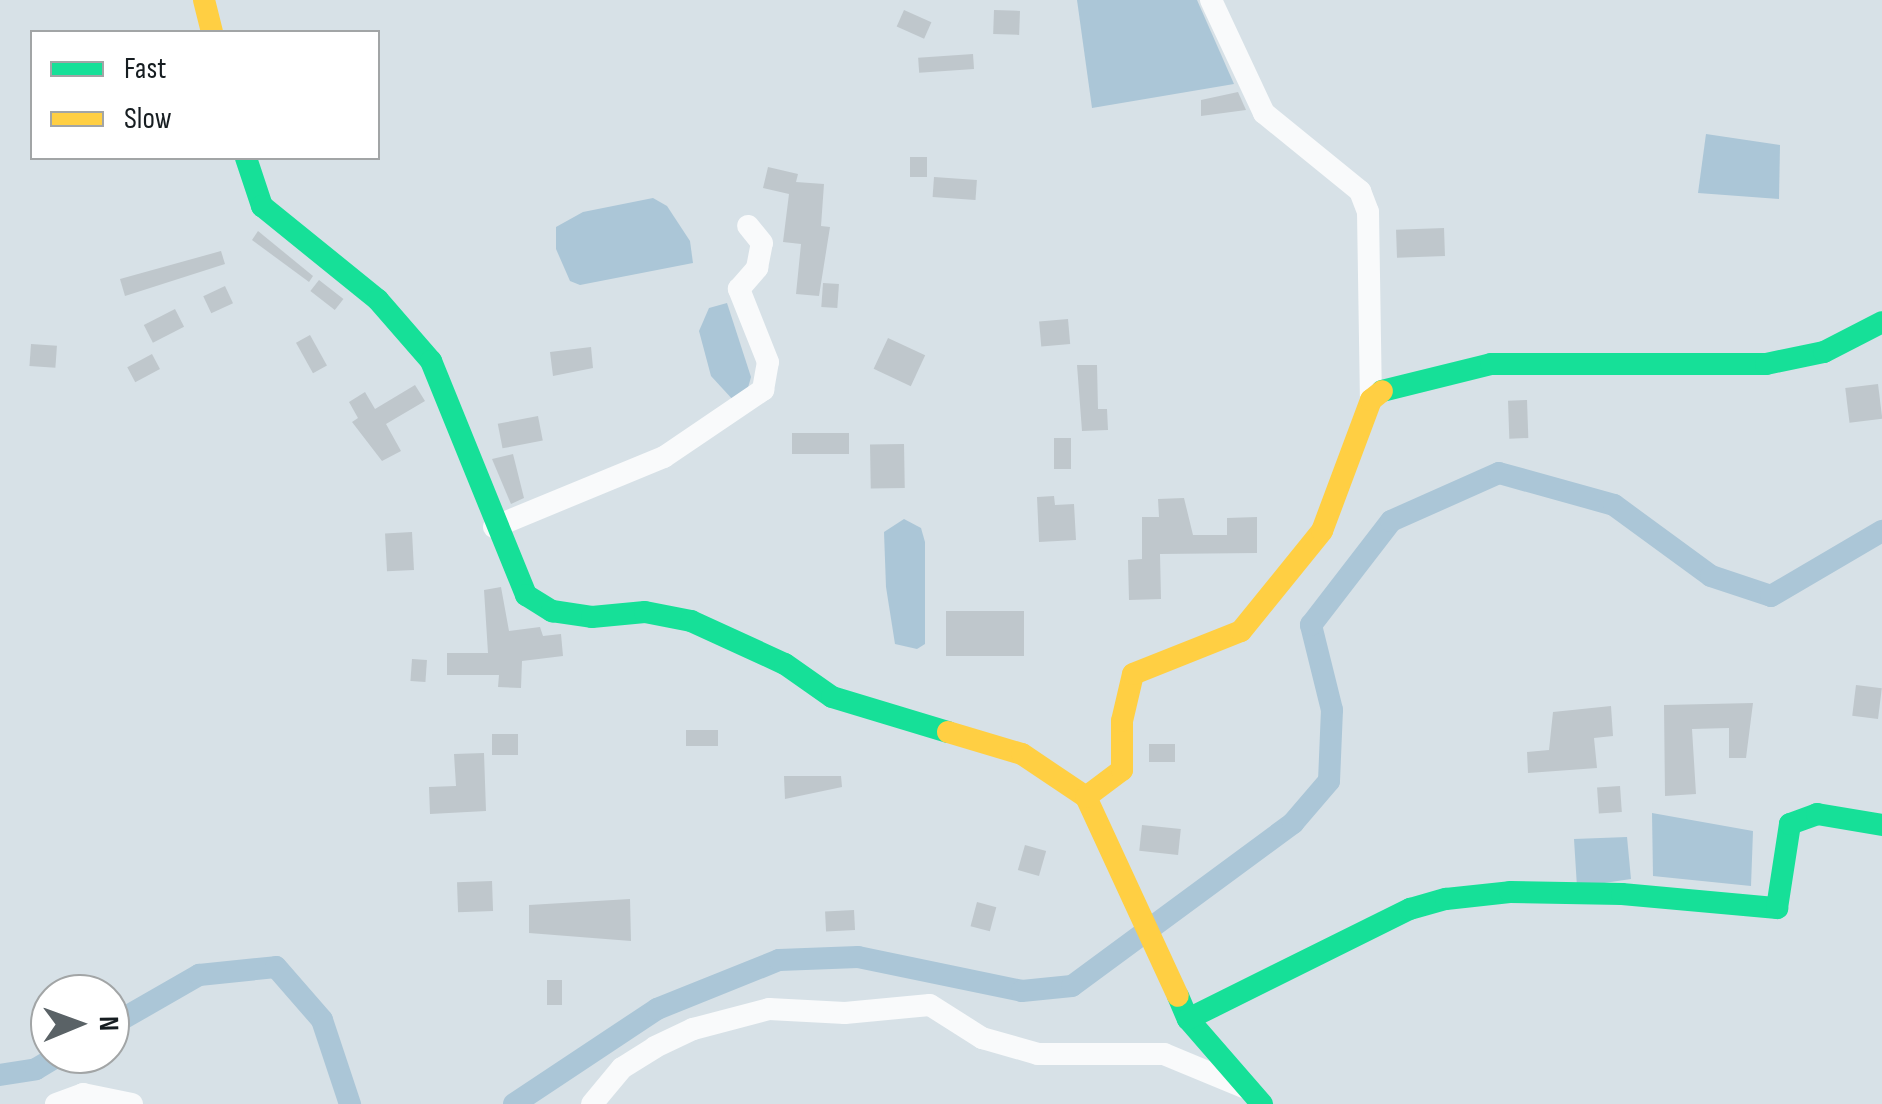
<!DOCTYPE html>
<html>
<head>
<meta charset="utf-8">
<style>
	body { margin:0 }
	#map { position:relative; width:1882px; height:1104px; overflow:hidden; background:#d7e1e7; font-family:"Sofia Sans Condensed",sans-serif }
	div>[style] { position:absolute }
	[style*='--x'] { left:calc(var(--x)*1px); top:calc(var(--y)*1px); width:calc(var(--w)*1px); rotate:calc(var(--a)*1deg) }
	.water>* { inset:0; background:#abc6d7 }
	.canal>* { height:22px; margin:-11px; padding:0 11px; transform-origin:11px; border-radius:11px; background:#abc6d7 }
	.building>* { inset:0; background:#bfc7cc; transform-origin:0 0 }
	.street>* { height:22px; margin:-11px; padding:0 11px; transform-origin:11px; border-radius:11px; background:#f9fafb }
	.fast>* { height:22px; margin:-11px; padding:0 11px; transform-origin:11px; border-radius:11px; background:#16e098 }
	.slow>* { height:22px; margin:-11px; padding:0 11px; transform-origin:11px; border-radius:11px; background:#ffcf43 }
	span { translate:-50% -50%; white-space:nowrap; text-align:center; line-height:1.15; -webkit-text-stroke:8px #fff; paint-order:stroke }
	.legend { position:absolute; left:30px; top:30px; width:350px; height:130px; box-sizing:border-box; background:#fff; border:2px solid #a2a5a6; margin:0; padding:12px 18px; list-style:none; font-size:30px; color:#161d21 }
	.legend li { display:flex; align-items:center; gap:20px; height:50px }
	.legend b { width:50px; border:2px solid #a2a5a6 }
	.north { position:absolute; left:30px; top:974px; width:100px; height:100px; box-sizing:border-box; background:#fff; border:2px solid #a2a5a6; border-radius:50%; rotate:89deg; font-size:28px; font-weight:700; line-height:40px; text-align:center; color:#161d21 }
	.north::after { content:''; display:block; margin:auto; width:35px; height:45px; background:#5a6266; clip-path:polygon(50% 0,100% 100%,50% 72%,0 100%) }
</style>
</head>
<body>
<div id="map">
	<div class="water">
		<i style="clip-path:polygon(1077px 0,1197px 0,1234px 84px,1092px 108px)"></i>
		<i style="clip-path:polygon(1706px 134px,1780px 145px,1779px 199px,1698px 193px)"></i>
		<i style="clip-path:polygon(653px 198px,667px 206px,690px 241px,693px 263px,580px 285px,570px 281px,556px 249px,556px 227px,583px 212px)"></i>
		<i style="clip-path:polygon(727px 303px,751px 377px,746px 395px,734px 401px,711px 376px,699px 331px,709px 308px)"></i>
		<i style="clip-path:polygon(904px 519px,921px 528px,925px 542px,925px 644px,917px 649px,895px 644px,886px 587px,884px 532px)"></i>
		<i style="clip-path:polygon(1652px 813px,1753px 831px,1751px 886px,1653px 876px)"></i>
		<i style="clip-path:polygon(1627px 837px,1631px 879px,1577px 887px,1574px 839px)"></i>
	</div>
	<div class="canal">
		<i style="--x:110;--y:1026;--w:103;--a:-29.8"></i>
		<i style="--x:199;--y:975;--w:77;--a:-5.9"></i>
		<i style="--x:276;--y:967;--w:70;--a:49"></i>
		<i style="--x:322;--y:1020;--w:89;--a:71.6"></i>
		<i style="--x:0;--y:1075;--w:36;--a:-9"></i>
		<i style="--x:36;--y:1069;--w:29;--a:-31"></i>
		<i style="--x:514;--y:1104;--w:172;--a:-33.6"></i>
		<i style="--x:657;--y:1009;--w:131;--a:-21.9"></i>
		<i style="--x:779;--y:960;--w:79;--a:-2.2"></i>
		<i style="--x:858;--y:957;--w:167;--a:11.7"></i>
		<i style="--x:1022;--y:991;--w:50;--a:-5.7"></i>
		<i style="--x:1072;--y:986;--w:275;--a:-36.4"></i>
		<i style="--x:1293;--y:823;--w:55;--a:-49.4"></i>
		<i style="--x:1329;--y:781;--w:71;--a:-87.6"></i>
		<i style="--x:1332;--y:710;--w:88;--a:-103.9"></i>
		<i style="--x:1311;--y:625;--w:131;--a:-52.4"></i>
		<i style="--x:1391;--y:521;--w:118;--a:-24"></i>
		<i style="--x:1499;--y:473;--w:119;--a:15.5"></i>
		<i style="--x:1614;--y:505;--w:120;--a:36.2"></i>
		<i style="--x:1711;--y:576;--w:63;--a:18.4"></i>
		<i style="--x:1771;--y:596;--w:129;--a:-30.4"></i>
	</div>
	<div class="building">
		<i style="left:904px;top:10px;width:30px;height:18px;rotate:24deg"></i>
		<i style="left:994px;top:10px;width:26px;height:24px;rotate:2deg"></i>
		<i style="left:973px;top:54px;width:15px;height:55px;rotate:86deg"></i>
		<i style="clip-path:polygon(1238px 92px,1246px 110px,1201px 116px,1201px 100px)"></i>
		<i style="left:910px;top:157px;width:17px;height:20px"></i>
		<i style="clip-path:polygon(768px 167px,798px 174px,796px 182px,824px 184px,821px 226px,830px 227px,819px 296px,796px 294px,801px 244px,783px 242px,789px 194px,763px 188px)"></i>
		<i style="left:934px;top:177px;width:43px;height:20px;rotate:4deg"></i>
		<i style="left:1444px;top:228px;width:28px;height:48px;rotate:88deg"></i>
		<i style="clip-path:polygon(258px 231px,313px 276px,309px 282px,252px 240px)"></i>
		<i style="clip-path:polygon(221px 251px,225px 264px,125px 296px,120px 279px)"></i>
		<i style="left:319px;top:280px;width:31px;height:14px;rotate:38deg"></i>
		<i style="left:823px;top:283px;width:16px;height:24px;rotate:4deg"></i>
		<i style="left:225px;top:286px;width:19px;height:24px;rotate:65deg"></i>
		<i style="left:175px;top:309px;width:20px;height:35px;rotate:63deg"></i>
		<i style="left:1068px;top:319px;width:25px;height:29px;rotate:85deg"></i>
		<i style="left:310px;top:335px;width:35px;height:16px;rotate:61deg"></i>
		<i style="left:888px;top:338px;width:41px;height:34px;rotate:25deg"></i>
		<i style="left:31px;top:344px;width:26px;height:22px;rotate:4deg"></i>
		<i style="clip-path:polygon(591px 347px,593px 368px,553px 376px,550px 352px)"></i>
		<i style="left:152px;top:354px;width:17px;height:28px;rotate:62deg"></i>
		<i style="clip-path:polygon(1077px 365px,1097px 365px,1098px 409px,1107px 409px,1108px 430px,1082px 431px)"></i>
		<i style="left:1878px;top:384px;width:35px;height:33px;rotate:83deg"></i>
		<i style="clip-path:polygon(415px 385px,425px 401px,386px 424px,401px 451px,382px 461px,352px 422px,358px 418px,349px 402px,365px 392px,375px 409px)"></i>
		<i style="left:1527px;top:400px;width:38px;height:19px;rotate:88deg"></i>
		<i style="left:538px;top:416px;width:25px;height:41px;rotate:79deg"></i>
		<i style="left:792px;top:433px;width:57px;height:21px"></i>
		<i style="left:1054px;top:438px;width:17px;height:31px"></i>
		<i style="left:904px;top:444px;width:44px;height:34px;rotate:89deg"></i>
		<i style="clip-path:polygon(513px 454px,524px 498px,511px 504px,492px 459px)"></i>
		<i style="clip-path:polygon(1054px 496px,1055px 505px,1074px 504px,1076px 540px,1039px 542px,1037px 497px)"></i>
		<i style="clip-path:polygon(1184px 498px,1193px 535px,1227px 535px,1227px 518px,1257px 517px,1257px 553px,1160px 554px,1161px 599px,1129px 600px,1128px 560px,1142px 559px,1142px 517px,1159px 517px,1158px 499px)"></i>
		<i style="left:412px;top:532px;width:38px;height:27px;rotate:87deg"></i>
		<i style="clip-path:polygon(501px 587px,509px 631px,540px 627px,543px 636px,561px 634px,563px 656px,522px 661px,521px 688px,498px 687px,499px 675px,447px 675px,447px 653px,488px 653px,484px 590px)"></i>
		<i style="left:1024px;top:611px;width:45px;height:78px;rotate:90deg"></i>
		<i style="left:412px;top:659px;width:15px;height:22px;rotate:4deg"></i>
		<i style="left:1856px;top:685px;width:26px;height:31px;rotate:7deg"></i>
		<i style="clip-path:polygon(1753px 703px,1746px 758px,1729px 758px,1729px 728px,1692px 729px,1696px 794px,1665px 796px,1664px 705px)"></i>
		<i style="clip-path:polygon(1611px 706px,1613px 736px,1594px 738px,1597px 768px,1528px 773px,1527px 752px,1549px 750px,1553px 712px)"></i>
		<i style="left:686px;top:730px;width:32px;height:16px"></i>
		<i style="left:492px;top:734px;width:26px;height:21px"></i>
		<i style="left:1149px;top:744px;width:26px;height:18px"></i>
		<i style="clip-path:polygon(484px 753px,486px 811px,430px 814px,429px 787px,456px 786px,454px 754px)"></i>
		<i style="clip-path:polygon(784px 776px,841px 776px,842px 787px,785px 799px)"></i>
		<i style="left:1620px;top:786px;width:26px;height:23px;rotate:86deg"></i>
		<i style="left:1142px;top:825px;width:39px;height:26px;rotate:6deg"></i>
		<i style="left:1025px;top:845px;width:22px;height:26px;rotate:16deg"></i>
		<i style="left:492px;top:881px;width:30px;height:35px;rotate:88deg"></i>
		<i style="clip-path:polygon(630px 899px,631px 941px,529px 933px,529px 905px)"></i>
		<i style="left:977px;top:902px;width:20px;height:25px;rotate:15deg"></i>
		<i style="left:854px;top:910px;width:20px;height:29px;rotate:87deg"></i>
		<i style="left:562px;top:980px;width:25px;height:15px;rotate:90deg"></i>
	</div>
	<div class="street">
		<i style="--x:1211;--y:0;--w:125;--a:64.9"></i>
		<i style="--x:1264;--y:113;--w:124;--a:39.1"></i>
		<i style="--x:1360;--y:191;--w:22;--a:69"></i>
		<i style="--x:1368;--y:212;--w:188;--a:89.1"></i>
		<i style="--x:494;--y:527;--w:184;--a:-22.4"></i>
		<i style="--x:664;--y:457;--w:120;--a:-34.1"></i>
		<i style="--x:763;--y:390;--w:28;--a:-80"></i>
		<i style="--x:768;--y:362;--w:79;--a:-111.7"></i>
		<i style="--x:739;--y:289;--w:28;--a:-49"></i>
		<i style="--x:757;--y:268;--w:25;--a:-79"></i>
		<i style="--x:762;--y:243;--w:22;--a:-129"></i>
		<i style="--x:56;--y:1104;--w:29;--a:-20"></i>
		<i style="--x:83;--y:1094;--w:50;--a:11.5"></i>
		<i style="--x:592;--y:1104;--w:47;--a:-50.2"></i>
		<i style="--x:622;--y:1068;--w:39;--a:-32"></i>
		<i style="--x:655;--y:1047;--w:42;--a:-25.3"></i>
		<i style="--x:693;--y:1029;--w:79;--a:-14.7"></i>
		<i style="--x:769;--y:1009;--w:76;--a:3"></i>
		<i style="--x:845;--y:1013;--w:85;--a:-5.4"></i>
		<i style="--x:930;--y:1005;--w:62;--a:32.4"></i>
		<i style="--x:982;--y:1038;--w:58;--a:15.9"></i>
		<i style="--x:1038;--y:1054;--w:126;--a:0"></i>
		<i style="--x:1164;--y:1054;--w:89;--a:22.5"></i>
	</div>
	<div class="fast">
		<i style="--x:246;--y:158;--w:51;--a:71.6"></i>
		<i style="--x:262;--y:206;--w:149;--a:39"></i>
		<i style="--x:378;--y:300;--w:81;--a:49"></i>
		<i style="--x:431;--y:361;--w:253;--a:67.9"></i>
		<i style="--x:526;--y:595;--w:31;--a:32"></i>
		<i style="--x:552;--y:611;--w:40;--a:8.5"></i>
		<i style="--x:592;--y:617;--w:53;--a:-5.4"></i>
		<i style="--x:645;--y:612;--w:47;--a:11.1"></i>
		<i style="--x:691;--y:621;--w:103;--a:24.6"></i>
		<i style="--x:785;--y:664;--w:57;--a:35.1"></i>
		<i style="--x:832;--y:697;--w:121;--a:16.8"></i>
		<i style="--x:1382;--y:391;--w:112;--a:-13.9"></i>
		<i style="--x:1491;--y:364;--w:275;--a:0"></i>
		<i style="--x:1766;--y:364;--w:59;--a:-11.7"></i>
		<i style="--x:1824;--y:352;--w:65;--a:-27.3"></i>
		<i style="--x:1178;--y:996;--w:25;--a:67"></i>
		<i style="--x:1188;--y:1019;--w:113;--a:49"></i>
		<i style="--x:1188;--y:1019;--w:248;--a:-26.4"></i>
		<i style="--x:1410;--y:909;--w:37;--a:-16"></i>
		<i style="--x:1446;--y:899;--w:64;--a:-6.2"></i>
		<i style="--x:1510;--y:892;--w:112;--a:1"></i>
		<i style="--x:1622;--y:894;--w:156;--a:5.2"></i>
		<i style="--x:1777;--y:908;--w:85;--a:-81.2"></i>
		<i style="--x:1790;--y:824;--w:29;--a:-20"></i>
		<i style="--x:1817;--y:814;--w:66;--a:9.6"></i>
	</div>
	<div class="slow">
		<i style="--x:204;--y:0;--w:33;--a:76"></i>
		<i style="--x:948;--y:732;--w:77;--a:16.6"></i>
		<i style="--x:1022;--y:754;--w:77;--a:33.9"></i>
		<i style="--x:1086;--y:797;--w:219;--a:65.2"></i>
		<i style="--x:1086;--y:797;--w:45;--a:-36.9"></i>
		<i style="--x:1122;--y:770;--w:49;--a:-90"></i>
		<i style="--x:1122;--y:721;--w:48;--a:-76.8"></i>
		<i style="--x:1133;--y:674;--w:116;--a:-21.7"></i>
		<i style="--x:1241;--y:631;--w:129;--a:-51"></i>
		<i style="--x:1322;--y:531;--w:140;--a:-69.5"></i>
		<i style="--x:1371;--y:400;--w:14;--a:-39"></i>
	</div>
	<ul class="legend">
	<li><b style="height:12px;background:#16e098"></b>Fast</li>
	<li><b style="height:12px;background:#ffcf43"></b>Slow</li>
	</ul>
	<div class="north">N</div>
</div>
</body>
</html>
